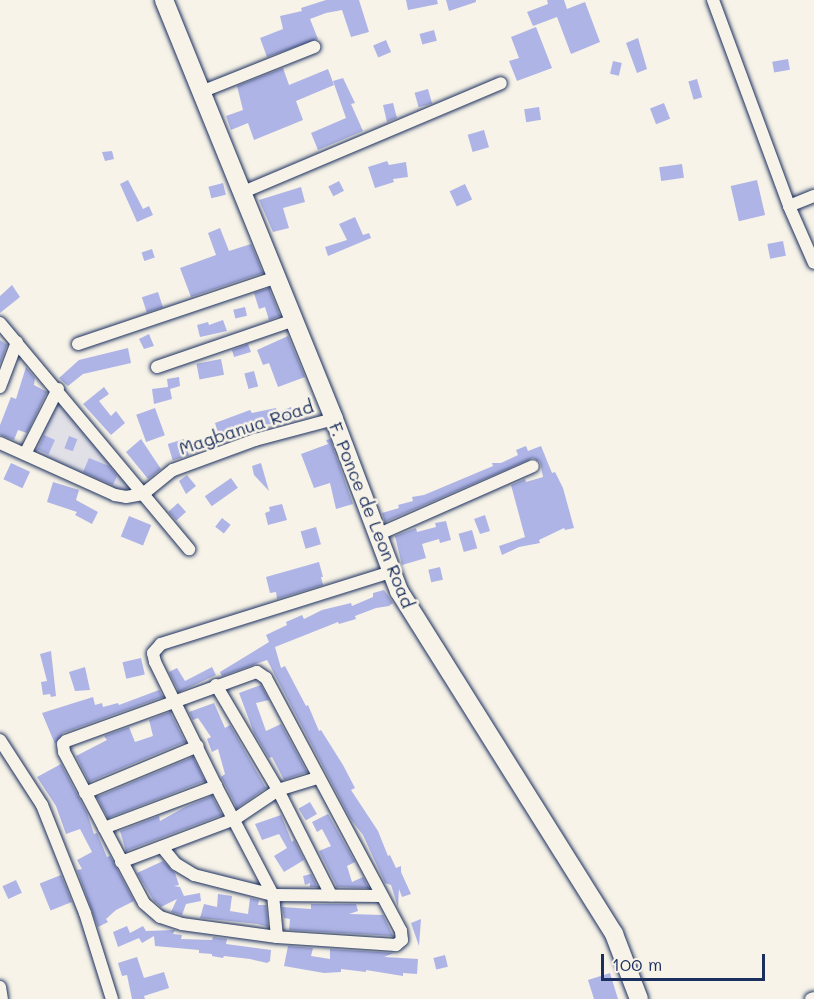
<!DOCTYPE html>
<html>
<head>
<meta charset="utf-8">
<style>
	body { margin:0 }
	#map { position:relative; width:814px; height:999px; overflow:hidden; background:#f7f3e8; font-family:Mali,sans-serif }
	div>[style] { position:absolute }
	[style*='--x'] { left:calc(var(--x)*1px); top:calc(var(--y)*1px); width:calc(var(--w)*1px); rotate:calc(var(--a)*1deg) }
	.built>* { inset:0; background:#e1e0e7 }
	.building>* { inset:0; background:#afb4e6; transform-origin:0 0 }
	.roads { filter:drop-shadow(0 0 2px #1b2f5e) drop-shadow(0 0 2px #1b2f5e) }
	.street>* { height:12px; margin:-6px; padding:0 6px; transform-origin:6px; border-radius:6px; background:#f7f3e8 }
	.secondary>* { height:18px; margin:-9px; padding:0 9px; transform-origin:9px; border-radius:9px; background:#f7f3e8 }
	span { translate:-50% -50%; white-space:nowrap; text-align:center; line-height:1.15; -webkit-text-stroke:5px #f7f3e8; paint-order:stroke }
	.street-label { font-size:18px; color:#1b2f5e }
	.scale { position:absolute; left:601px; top:954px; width:164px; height:27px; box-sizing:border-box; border:3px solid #1b2f5e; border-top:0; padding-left:8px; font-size:18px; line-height:21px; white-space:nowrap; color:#1b2f5e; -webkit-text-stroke:4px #f7f3e8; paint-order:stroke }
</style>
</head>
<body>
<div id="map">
	<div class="built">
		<i style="clip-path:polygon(56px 400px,131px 483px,126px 490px,117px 490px,30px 451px)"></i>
	</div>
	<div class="building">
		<i style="clip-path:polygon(326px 0,359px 0,369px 32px,351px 37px,342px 10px,326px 13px,310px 19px,318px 39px,267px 57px,260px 38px,283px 29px,280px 16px,302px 11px,301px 8px)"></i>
		<i style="clip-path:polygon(406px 0,437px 0,438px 4px,408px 10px)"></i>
		<i style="clip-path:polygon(446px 0,476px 0,476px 2px,449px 11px)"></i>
		<i style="clip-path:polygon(547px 0,564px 0,567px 9px,585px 2px,600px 42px,571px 54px,557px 17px,533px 26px,527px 12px,548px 4px)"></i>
		<i style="clip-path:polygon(536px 27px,552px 68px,517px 81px,509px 61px,519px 58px,511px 37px)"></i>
		<i style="left:434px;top:30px;width:11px;height:15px;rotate:75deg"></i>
		<i style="clip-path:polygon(638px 38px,647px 69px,637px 73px,626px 43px)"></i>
		<i style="left:386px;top:40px;width:13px;height:14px;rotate:67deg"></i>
		<i style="left:788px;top:59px;width:11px;height:16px;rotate:80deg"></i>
		<i style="left:613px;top:61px;width:9px;height:13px;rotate:13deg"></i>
		<i style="clip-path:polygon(283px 68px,289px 85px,328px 69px,334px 85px,296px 101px,303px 120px,254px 140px,248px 123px,231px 130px,226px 116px,243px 110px,237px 86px)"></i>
		<i style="clip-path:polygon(343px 78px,355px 103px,351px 104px,363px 131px,318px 150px,311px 133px,346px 118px,333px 81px)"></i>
		<i style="left:697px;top:79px;width:19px;height:9px;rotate:74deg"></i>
		<i style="left:428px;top:89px;width:15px;height:14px;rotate:74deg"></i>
		<i style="clip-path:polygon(393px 103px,397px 118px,387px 122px,383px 105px)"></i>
		<i style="left:664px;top:103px;width:17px;height:15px;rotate:69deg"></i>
		<i style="left:539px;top:107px;width:13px;height:15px;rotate:81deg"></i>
		<i style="left:484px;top:130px;width:18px;height:17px;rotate:74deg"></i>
		<i style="clip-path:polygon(112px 151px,114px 159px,105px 161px,102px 152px)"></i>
		<i style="clip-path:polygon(387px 161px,389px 165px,406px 162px,408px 177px,393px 179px,394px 182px,375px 188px,368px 167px)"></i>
		<i style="left:682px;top:164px;width:14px;height:23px;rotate:82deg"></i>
		<i style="clip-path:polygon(128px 180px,143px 209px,149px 206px,153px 215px,137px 222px,120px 184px)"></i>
		<i style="left:757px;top:180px;width:36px;height:27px;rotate:77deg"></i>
		<i style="left:339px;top:181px;width:11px;height:12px;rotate:63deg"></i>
		<i style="left:223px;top:183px;width:12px;height:15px;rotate:76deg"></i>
		<i style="left:465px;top:184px;width:17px;height:17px;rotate:65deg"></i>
		<i style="clip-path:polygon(301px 187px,305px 202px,283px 208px,289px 228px,273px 232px,259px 200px)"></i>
		<i style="clip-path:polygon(355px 217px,363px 235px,369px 233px,371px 238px,328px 256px,325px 247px,347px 240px,339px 224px)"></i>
		<i style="clip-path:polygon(220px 228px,229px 251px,251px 244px,263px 273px,191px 297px,180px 268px,216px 255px,208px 233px)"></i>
		<i style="left:783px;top:241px;width:15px;height:16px;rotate:79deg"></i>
		<i style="left:152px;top:249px;width:9px;height:11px;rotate:72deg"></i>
		<i style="clip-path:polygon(12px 285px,20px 297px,0 313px,0 296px)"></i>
		<i style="clip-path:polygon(269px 288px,280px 316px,269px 320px,265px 307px,259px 309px,254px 293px)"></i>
		<i style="left:158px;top:292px;width:16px;height:17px;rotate:72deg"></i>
		<i style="left:245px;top:307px;width:9px;height:12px;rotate:77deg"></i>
		<i style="clip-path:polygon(223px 320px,227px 331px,200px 337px,197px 325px,208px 322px,209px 325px)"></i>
		<i style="clip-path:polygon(149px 334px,154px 346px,144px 349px,139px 339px)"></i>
		<i style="clip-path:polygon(288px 336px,305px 377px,278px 387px,269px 363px,263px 365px,257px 350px)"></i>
		<i style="clip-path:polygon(0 340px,7px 345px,0 364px)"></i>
		<i style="clip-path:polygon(248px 344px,251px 352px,234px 357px,232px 350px)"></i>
		<i style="clip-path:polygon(128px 348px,131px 363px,83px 374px,68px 386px,59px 378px,79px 360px)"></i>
		<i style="left:221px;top:359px;width:16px;height:25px;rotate:79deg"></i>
		<i style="clip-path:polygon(26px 367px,35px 378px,34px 385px,47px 392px,27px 433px,18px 430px,14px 440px,0 435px,0 425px,11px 397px,16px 399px)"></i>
		<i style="left:254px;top:371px;width:16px;height:10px;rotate:75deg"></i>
		<i style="clip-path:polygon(179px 377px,180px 386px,170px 389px,172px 399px,154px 404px,152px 389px,168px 387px,167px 379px)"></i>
		<i style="clip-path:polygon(104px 387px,109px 394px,99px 401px,111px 416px,116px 411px,125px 423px,111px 435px,83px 404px)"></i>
		<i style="clip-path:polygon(291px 407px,295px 417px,284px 422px,257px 426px,258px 431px,245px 435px,242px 429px,219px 436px,215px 423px,250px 410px,252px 413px,276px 408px,277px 413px)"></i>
		<i style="left:155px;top:408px;width:29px;height:20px;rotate:70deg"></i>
		<i style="left:44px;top:435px;width:12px;height:16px;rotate:24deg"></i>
		<i style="left:69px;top:436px;width:9px;height:13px;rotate:21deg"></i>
		<i style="left:216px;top:436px;width:9px;height:15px;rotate:69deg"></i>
		<i style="clip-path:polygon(141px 439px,161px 469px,148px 479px,126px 452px)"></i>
		<i style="left:184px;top:439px;width:17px;height:17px;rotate:73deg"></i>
		<i style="clip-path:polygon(330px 439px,353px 504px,336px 509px,330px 483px,314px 488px,301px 454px,328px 444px,326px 440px)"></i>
		<i style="clip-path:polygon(526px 446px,528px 451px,541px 446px,552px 473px,555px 472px,563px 488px,574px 528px,565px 530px,564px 528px,539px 540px,540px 543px,519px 547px,502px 555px,499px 546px,525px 537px,511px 485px,525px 479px,526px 482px,543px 477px,540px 462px,533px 458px,385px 522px,382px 513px,399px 508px,398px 505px,413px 501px,412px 497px,424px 495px,493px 466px,492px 463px,501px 463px,518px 455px,516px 450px)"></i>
		<i style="clip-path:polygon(89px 458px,109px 466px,117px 476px,113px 485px,83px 472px)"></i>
		<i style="left:11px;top:463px;width:21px;height:18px;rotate:25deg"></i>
		<i style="clip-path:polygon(261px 463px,269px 491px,254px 475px,252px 466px)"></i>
		<i style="clip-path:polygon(187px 475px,196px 486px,186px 494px,179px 481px)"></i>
		<i style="left:231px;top:478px;width:12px;height:32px;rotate:55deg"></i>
		<i style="clip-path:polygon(53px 482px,79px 490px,76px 500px,98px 512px,92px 524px,75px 515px,77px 512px,47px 502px)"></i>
		<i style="left:178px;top:503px;width:12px;height:13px;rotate:48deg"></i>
		<i style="clip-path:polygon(282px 504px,287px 520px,268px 525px,265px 513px,270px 511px,269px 507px)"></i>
		<i style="clip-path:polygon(485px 515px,490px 531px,480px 534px,474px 519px)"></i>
		<i style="left:129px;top:516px;width:24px;height:22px;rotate:22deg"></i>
		<i style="left:222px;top:518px;width:11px;height:11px;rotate:38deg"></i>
		<i style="clip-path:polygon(446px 521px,451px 540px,440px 543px,439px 539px,422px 544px,426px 558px,402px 565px,395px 536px,416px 528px,417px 532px,436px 527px,435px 523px)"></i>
		<i style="left:316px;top:527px;width:18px;height:16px;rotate:74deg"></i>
		<i style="left:472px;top:530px;width:19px;height:14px;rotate:74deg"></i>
		<i style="clip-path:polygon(319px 562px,323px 577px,321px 577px,323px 585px,277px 599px,276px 592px,270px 593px,266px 577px)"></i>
		<i style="left:440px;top:567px;width:13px;height:12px;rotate:77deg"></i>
		<i style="clip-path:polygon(384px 590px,393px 603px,389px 606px,376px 608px,355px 616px,356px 619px,339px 624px,338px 622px,275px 647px,281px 668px,285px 666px,306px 706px,308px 705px,319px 731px,321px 730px,343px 765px,355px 788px,351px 790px,378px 831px,388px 856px,390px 855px,396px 868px,401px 866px,401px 872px,411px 894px,402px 897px,399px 889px,398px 907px,391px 885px,385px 883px,363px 835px,350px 818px,267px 660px,222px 676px,220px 672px,269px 642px,266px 635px,287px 625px,286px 622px,302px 615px,304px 619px,322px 610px,351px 603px,352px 606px,373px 597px,373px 593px)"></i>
		<i style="clip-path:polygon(51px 651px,56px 696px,51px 697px,50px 694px,43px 695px,41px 682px,47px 681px,40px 654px)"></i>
		<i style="left:141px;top:658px;width:17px;height:19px;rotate:77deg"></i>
		<i style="clip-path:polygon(85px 667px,90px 690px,75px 691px,69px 672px)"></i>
		<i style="clip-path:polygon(212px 667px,216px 675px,179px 692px,169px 672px,177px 668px,185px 681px)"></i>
		<i style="clip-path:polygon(261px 685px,269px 700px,256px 703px,266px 731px,281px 724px,307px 772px,284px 780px,272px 757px,269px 758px,254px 733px,239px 693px)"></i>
		<i style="clip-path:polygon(159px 690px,163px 697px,63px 733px,55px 744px,42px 713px,93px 697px,95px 705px,102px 703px,103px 707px,118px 703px,119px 705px)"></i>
		<i style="clip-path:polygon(214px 703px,225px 728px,230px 725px,266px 788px,237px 808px,221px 777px,225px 774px,218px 749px,212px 752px,207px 739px,211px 737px,198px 718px,193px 720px,189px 712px)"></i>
		<i style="clip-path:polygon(170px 712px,185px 742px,89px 782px,76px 756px,107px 740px,104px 736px,129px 727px,135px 742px,153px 736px,149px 720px)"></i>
		<i style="clip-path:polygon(193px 757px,205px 781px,108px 818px,97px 797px)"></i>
		<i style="clip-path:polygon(61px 764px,87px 813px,94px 834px,97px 833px,107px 857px,110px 856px,134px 901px,116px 910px,106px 919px,108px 922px,98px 927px,77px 870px,82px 869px,77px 860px,92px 852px,80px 829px,66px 834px,56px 806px,37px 777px)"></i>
		<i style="clip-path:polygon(212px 796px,222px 815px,126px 851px,120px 831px,159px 816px,160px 821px,185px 807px)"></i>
		<i style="left:310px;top:802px;width:14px;height:13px;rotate:60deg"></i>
		<i style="clip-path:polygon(328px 814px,355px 862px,347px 866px,352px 882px,363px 877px,369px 888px,337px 887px,319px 851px,331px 846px,322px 829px,317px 832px,312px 822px)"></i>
		<i style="clip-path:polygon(281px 815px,292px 842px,294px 840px,304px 860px,284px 872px,274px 856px,287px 848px,279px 834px,262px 840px,255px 824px)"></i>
		<i style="clip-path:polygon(163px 861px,175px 873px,179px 885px,174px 886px,180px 887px,184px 896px,200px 893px,201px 901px,186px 904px,182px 915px,171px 912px,177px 899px,161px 907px,154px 901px,137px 873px)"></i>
		<i style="clip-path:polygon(311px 874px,315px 882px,317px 887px,310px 887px,310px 883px,305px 885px,303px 876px)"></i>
		<i style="left:61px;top:875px;width:29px;height:23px;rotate:68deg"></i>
		<i style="left:16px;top:880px;width:14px;height:15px;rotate:65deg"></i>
		<i style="clip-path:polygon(218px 894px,232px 896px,230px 911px,248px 914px,250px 898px,259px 900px,258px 905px,266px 905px,268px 927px,258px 924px,200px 918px,204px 904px,217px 907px)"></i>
		<i style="clip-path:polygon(311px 904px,356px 904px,358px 911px,349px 914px,383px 915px,393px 936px,289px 930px,290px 919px,284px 918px,282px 907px,311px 909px)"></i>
		<i style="clip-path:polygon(421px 919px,419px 946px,411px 923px)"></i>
		<i style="clip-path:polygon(127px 926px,130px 933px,143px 926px,146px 931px,175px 930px,173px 934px,182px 935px,181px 939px,212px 940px,213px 937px,227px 939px,226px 944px,271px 950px,270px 961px,267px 963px,250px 959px,224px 956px,223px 958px,212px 956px,212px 954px,199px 953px,199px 950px,155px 946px,154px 936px,142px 943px,139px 938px,118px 947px,113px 932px)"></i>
		<i style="clip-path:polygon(288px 946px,313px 948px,311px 956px,330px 959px,330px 949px,394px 953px,384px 957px,418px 959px,417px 974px,403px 973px,403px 976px,366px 970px,366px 972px,341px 969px,341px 972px,324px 973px,284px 966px)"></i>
		<i style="left:445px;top:955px;width:12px;height:12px;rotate:76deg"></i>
		<i style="clip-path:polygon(137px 957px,144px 978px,164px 972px,169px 988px,144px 996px,145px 999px,132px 999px,127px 975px,122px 976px,118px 963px)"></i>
		<i style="clip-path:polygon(610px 973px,618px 999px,594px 999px,588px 980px)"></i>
	</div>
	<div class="roads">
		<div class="street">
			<i style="--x:713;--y:0;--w:220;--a:69.7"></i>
			<i style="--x:789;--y:206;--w:62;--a:66.3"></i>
			<i style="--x:201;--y:92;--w:122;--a:-21.7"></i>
			<i style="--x:241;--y:193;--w:282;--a:-22.9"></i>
			<i style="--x:789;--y:206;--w:27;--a:-22"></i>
			<i style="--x:0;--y:323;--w:295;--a:50.1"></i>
			<i style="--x:78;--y:344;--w:210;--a:-18.6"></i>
			<i style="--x:157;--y:367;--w:145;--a:-18.9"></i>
			<i style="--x:0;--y:387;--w:48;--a:-69.3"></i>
			<i style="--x:0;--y:443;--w:126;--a:24.3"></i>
			<i style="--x:115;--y:495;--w:11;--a:10"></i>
			<i style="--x:126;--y:497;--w:17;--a:-10"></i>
			<i style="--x:143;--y:494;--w:38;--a:-39"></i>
			<i style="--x:173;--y:470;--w:87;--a:-20.1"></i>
			<i style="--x:255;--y:440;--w:82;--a:-14.9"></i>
			<i style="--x:25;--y:454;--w:73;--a:-63.1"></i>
			<i style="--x:379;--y:534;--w:168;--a:-23.8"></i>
			<i style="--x:257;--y:672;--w:11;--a:34"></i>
			<i style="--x:266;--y:678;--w:287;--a:61.9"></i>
			<i style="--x:401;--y:931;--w:9;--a:84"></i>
			<i style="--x:402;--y:940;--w:8;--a:140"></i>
			<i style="--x:396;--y:945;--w:119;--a:-176.2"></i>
			<i style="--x:277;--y:937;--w:96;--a:-172.2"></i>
			<i style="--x:182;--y:924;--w:23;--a:-162"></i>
			<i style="--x:160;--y:917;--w:21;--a:-139"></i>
			<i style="--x:144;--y:903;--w:171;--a:-117.9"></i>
			<i style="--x:64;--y:752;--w:8;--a:-97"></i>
			<i style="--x:63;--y:744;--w:4;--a:-45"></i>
			<i style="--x:66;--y:741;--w:203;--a:-19.9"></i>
			<i style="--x:216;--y:685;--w:122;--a:59.4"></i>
			<i style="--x:278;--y:790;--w:118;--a:63.2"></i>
			<i style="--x:0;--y:740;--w:77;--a:57.1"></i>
			<i style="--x:42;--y:805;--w:116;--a:68.3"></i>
			<i style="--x:85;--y:913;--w:90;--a:72.6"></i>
			<i style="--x:85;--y:793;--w:122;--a:-22.6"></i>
			<i style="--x:104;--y:828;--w:120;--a:-20.6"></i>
			<i style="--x:162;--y:847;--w:22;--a:51"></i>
			<i style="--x:176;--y:864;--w:21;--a:31"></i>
			<i style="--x:194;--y:875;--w:81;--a:14.2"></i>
			<i style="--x:273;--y:895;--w:108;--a:0.5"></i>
			<i style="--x:121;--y:862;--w:122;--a:-20.7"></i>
			<i style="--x:235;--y:819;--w:52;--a:-34"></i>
			<i style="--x:278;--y:790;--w:41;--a:-17.1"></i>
			<i style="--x:277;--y:937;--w:42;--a:-95.4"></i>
			<i style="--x:273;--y:895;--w:123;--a:-117.6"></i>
			<i style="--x:216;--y:786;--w:138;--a:-116.2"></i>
			<i style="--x:155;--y:662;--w:9;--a:-103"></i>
			<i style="--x:153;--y:653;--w:12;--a:-48"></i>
			<i style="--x:161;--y:644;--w:241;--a:-17.4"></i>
			<i style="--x:0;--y:987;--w:12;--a:81"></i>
			<i style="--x:811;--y:999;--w:3;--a:-18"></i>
		</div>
		<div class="secondary">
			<i style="--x:164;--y:0;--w:452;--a:67.9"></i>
			<i style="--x:334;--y:419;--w:184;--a:69.3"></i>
			<i style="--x:399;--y:591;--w:405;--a:57.9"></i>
			<i style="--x:614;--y:934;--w:70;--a:69"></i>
		</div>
	</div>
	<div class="street-label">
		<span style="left:246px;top:427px;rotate:-18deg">Magbanua Road</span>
		<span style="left:372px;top:515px;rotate:68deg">F. Ponce de Leon Road</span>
	</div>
	<div class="scale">100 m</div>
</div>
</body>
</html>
